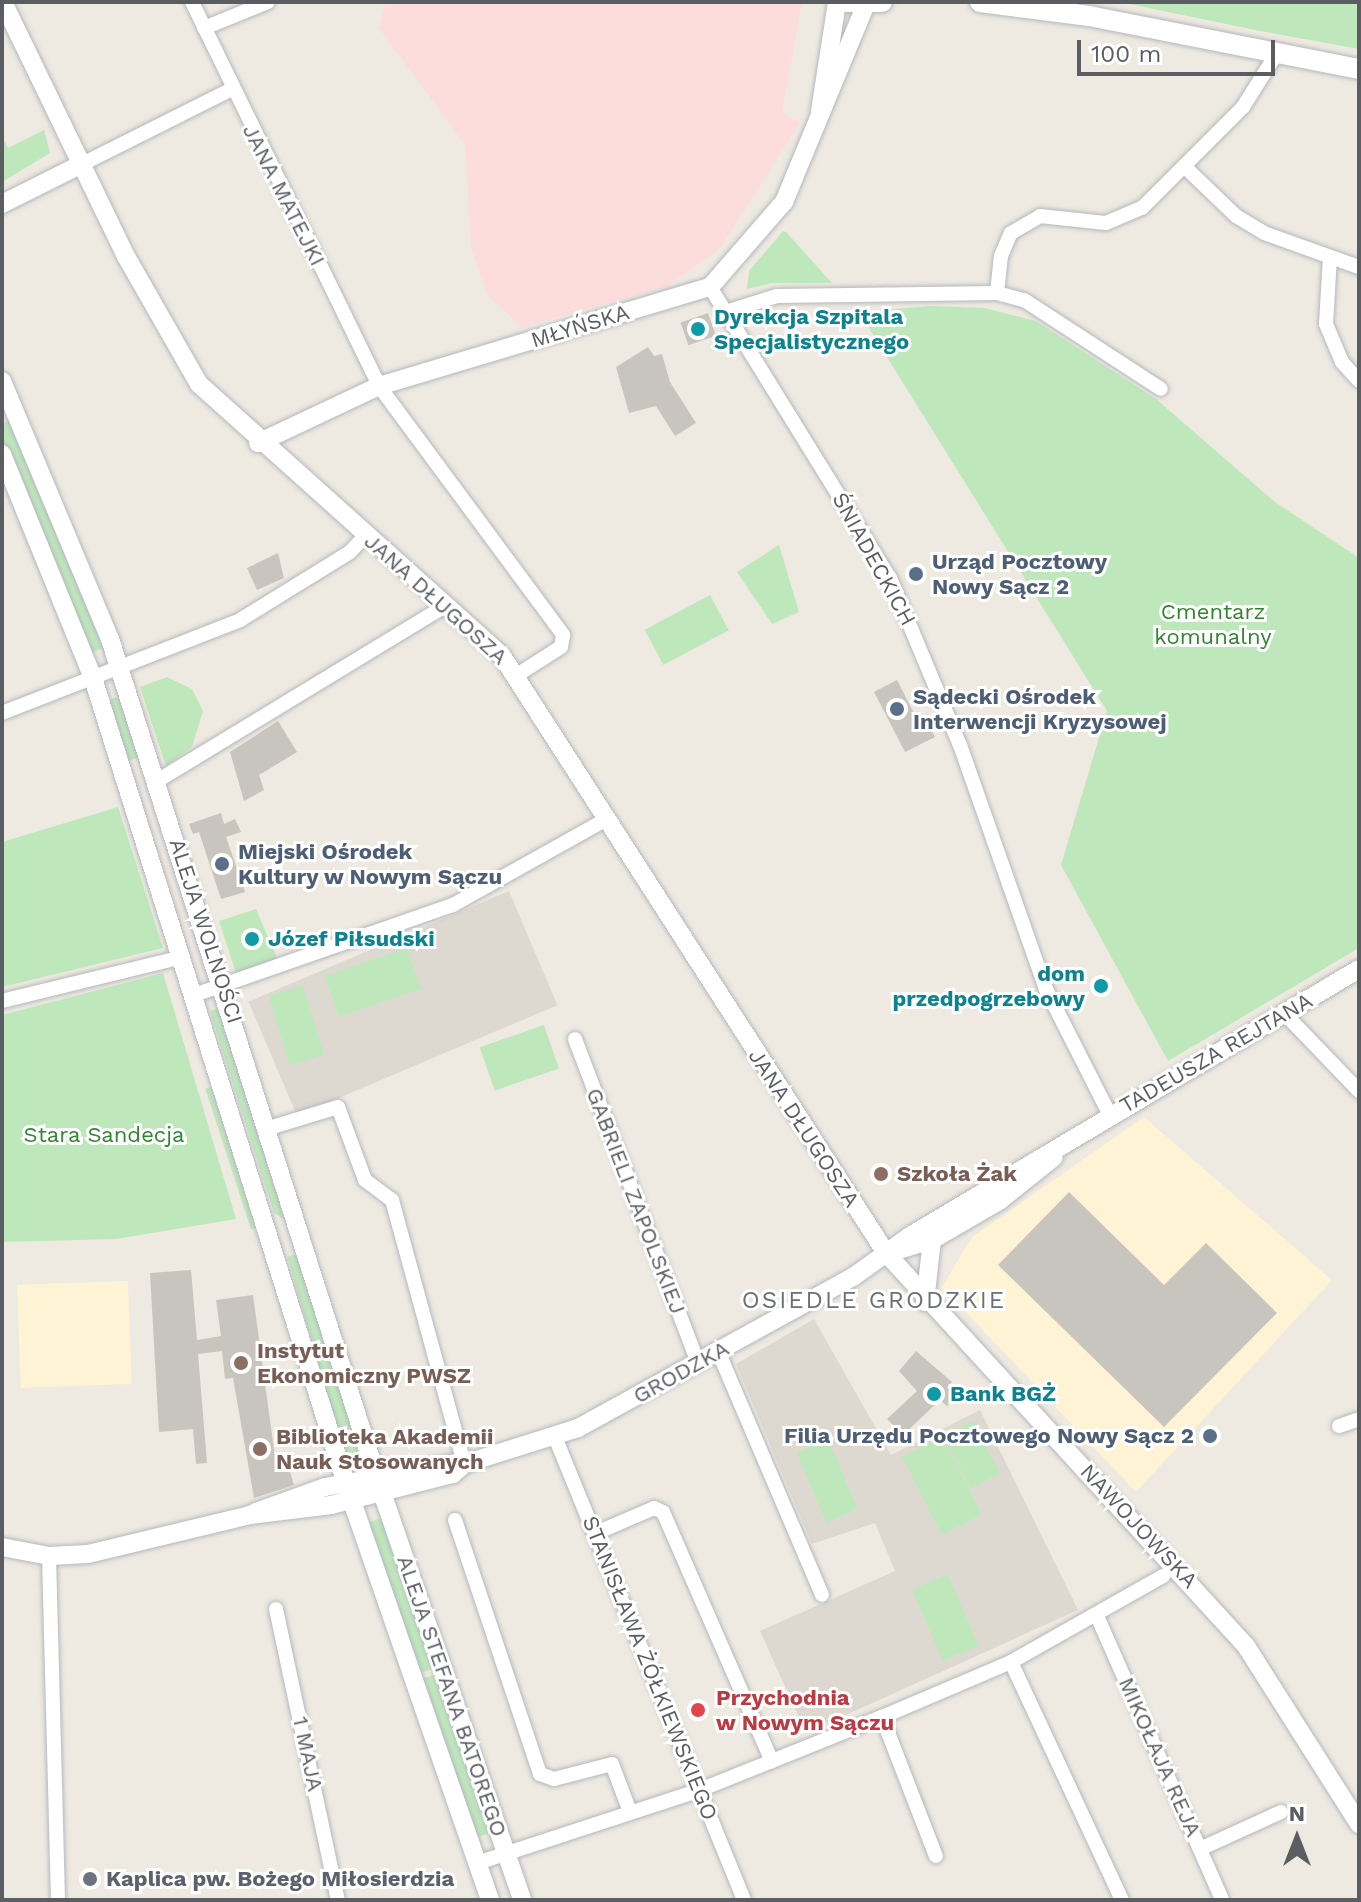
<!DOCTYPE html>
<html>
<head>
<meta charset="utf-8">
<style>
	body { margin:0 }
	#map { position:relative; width:1361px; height:1902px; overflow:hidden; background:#eeeae1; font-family:"Work Sans",sans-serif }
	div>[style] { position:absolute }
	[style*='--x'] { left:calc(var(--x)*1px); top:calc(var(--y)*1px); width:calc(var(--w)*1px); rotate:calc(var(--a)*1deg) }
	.commercial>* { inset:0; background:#fff3d5; transform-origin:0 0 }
	.education>* { inset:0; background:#ded9d0; transform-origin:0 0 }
	.medical>* { inset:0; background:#fcdddc }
	.green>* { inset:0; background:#bfe7bc; transform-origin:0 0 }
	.building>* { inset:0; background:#c8c5be; transform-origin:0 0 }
	.roads { filter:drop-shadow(0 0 2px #b4b8bd) drop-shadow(0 0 2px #b4b8bd) }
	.minor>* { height:14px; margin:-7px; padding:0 7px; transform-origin:7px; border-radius:7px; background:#fff }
	.tertiary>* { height:18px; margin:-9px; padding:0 9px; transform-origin:9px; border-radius:9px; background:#fff }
	.secondary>* { height:20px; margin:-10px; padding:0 10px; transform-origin:10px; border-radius:10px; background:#fff }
	.dots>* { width:22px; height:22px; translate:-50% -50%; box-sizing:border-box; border:4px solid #fff; border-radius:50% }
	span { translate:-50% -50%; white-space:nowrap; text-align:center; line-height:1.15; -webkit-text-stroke:6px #fff; paint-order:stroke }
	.street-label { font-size:22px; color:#5a5e63 }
	.culture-label { font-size:22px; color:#0d838f; font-weight:700 }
	.left { translate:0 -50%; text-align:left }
	.right { translate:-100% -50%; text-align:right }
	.service-label { font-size:22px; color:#4e5e75; font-weight:700 }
	.park-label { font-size:22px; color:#318430 }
	.education-label { font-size:22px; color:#785e54; font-weight:700 }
	.health-label { font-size:22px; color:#be3a42; font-weight:700 }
	.worship-label { font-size:22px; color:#5b616d; font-weight:700 }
	.neighbourhood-label { font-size:24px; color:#6b7075; letter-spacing:2px }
	.frame { position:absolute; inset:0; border:4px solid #5a5e63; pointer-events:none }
	.north { position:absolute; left:1257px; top:1798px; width:80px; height:80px; -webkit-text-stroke:6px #fff; paint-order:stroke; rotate:0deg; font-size:22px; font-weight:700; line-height:32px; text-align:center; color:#5a5e63 }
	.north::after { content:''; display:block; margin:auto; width:28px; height:36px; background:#5a5e63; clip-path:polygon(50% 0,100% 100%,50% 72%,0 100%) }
	.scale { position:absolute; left:1077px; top:40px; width:198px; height:36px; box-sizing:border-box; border:4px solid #5a5e63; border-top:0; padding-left:10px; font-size:24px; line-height:28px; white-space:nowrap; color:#5a5e63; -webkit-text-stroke:6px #fff; paint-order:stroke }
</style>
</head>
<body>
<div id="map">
	<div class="commercial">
		<i style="clip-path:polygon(1144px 1117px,1332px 1280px,1136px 1492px,942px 1287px,972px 1237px)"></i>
		<i style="left:128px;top:1281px;width:103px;height:111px;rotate:88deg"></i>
	</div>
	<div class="education">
		<i style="left:509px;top:891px;width:124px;height:283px;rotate:67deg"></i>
		<i style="clip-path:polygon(814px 1319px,891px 1455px,980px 1410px,1078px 1610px,806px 1733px,760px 1631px,895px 1571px,875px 1523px,812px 1544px,736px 1364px)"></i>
	</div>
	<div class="medical">
		<i style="clip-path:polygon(386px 2px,802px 2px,782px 112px,800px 123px,719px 250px,665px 287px,522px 327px,487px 295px,471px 246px,465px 145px,379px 28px)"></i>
	</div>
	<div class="green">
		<i style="clip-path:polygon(1120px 2px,1359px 2px,1359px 49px,1255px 30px)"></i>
		<i style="clip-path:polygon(44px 130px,50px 153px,2px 182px,2px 136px,8px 148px)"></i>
		<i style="clip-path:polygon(783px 231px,786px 232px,832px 283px,772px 283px,747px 289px,749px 271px)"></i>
		<i style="clip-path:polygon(930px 306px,985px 308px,1036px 321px,1156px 399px,1275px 502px,1359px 558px,1359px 948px,1168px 1061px,1061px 865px,1107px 711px,859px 312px)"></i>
		<i style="left:11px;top:420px;width:246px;height:18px;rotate:68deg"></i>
		<i style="clip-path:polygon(779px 545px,799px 612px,772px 624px,737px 572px)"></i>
		<i style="left:710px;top:595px;width:40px;height:74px;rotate:62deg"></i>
		<i style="clip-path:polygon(167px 677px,192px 689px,203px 711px,192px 747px,166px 766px,140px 687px)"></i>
		<i style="left:121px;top:696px;width:64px;height:14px;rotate:72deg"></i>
		<i style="clip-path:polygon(118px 807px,163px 948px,2px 987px,2px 842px)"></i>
		<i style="clip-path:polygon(256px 909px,277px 958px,237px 976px,219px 921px)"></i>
		<i style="left:407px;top:948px;width:43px;height:87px;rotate:71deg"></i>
		<i style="clip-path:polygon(163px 973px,236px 1219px,116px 1239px,2px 1242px,2px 1015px)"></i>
		<i style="left:303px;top:985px;width:73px;height:36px;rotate:73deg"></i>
		<i style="clip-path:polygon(223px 1007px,286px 1218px,284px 1219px,274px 1213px,210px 1011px)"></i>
		<i style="left:544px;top:1025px;width:46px;height:68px;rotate:71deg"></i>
		<i style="left:211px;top:1087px;width:148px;height:6px;rotate:72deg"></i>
		<i style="left:301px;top:1253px;width:209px;height:14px;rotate:74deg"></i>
		<i style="left:973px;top:1421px;width:59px;height:33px;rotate:63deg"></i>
		<i style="left:942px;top:1436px;width:88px;height:45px;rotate:63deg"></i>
		<i style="left:828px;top:1439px;width:76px;height:34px;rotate:67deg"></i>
		<i style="left:382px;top:1518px;width:159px;height:14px;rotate:71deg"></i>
		<i style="left:948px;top:1574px;width:78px;height:39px;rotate:67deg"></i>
		<i style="left:436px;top:1674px;width:168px;height:14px;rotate:71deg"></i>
	</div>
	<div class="building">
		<i style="left:708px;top:313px;width:24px;height:29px;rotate:71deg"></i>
		<i style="clip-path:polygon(648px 347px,654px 356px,662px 354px,670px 382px,696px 423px,675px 436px,656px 406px,629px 413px,616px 367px)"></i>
		<i style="clip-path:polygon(278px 553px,284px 578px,257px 590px,247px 568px)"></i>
		<i style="clip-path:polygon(897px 680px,922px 729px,929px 726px,935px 737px,905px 752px,874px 692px)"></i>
		<i style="clip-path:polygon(278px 721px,297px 752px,259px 775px,264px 790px,244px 801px,230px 752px)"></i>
		<i style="clip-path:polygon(221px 813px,224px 824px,235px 819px,241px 832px,226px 837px,245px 892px,221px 899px,199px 832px,193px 834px,189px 824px)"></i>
		<i style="clip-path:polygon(1069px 1192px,1164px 1285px,1206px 1243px,1277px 1313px,1164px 1427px,998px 1265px)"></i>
		<i style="clip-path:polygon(191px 1270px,197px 1340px,221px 1336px,216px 1300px,253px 1295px,276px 1464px,287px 1462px,294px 1485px,254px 1498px,233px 1378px,225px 1379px,222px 1351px,198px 1354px,207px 1463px,196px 1464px,193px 1429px,159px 1432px,150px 1273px)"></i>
		<i style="clip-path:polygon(916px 1351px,952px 1382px,947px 1387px,956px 1397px,947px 1406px,940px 1400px,903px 1435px,887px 1419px,917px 1391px,899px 1371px)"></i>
	</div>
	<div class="roads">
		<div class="minor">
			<i style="--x:192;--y:2;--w:427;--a:64"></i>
			<i style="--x:379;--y:386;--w:310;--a:53.5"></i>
			<i style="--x:563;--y:635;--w:12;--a:99"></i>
			<i style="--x:561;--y:647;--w:52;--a:147.5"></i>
			<i style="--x:204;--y:28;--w:69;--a:-22.1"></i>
			<i style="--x:82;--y:164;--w:168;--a:-26.6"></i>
			<i style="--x:1186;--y:168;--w:69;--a:43.8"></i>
			<i style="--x:1236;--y:216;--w:33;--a:31"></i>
			<i style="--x:1264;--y:233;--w:101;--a:19.7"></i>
			<i style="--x:1330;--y:257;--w:67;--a:93.4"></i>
			<i style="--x:1326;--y:324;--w:41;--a:67.2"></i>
			<i style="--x:1342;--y:362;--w:25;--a:48"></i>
			<i style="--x:710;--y:287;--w:342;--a:58.3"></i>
			<i style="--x:890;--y:578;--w:181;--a:67.3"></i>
			<i style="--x:960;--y:745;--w:259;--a:70.6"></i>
			<i style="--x:1046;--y:989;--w:141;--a:63.1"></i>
			<i style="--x:997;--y:293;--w:37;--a:-84"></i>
			<i style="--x:1001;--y:256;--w:25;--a:-67"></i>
			<i style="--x:1011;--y:233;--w:34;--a:-30"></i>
			<i style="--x:1040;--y:216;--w:66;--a:6.1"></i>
			<i style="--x:1106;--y:223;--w:39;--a:-23"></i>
			<i style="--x:1142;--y:208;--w:143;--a:-45"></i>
			<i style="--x:1243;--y:107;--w:64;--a:-57.8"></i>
			<i style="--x:729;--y:311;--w:50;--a:-17.4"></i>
			<i style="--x:777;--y:296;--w:220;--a:-0.8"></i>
			<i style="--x:997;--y:293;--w:28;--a:15"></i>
			<i style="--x:1024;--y:300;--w:163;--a:33"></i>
			<i style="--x:2;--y:713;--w:256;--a:-21.3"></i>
			<i style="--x:240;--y:620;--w:129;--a:-31.7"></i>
			<i style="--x:350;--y:552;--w:23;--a:-47"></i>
			<i style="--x:157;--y:781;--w:338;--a:-31.3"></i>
			<i style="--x:194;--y:995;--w:274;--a:-19.2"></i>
			<i style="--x:453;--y:905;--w:176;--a:-29.2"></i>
			<i style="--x:2;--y:1001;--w:185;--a:-13.7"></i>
			<i style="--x:1283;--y:1012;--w:110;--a:46.1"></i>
			<i style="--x:575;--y:1039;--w:347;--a:69.2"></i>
			<i style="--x:269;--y:1128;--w:72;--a:-16.9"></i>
			<i style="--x:338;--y:1107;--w:78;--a:69.7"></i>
			<i style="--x:365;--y:1180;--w:34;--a:37"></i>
			<i style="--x:392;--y:1200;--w:274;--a:74.7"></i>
			<i style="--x:718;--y:1351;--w:265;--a:66.9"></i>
			<i style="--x:1339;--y:1426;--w:21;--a:-19"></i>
			<i style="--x:555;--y:1437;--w:500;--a:67.79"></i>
			<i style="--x:455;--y:1520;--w:268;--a:71.5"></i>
			<i style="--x:540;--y:1774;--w:15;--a:20"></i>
			<i style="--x:554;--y:1779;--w:60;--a:-14.5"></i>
			<i style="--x:612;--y:1764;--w:51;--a:69.4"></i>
			<i style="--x:596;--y:1533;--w:63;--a:-23.3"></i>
			<i style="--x:654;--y:1508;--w:10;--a:24"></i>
			<i style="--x:663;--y:1512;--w:272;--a:66.4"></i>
			<i style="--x:49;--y:1556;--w:344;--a:88.5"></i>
			<i style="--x:276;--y:1609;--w:298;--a:78"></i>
			<i style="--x:1097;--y:1616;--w:310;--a:66.2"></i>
			<i style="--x:1011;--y:1662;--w:263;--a:65"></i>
			<i style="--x:882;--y:1717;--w:149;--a:68.8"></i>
			<i style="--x:1200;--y:1849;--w:89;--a:-24.6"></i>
			<i style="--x:477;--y:1863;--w:235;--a:-18.1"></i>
			<i style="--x:700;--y:1790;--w:196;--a:-21.9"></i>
			<i style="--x:882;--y:1717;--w:140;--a:-23.1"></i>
			<i style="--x:1011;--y:1662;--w:175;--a:-29.5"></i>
		</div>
		<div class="tertiary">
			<i style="--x:3;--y:2;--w:284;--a:64.2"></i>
			<i style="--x:127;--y:258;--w:145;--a:60.3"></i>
			<i style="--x:199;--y:384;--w:407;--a:41.9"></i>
			<i style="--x:502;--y:656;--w:710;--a:57.25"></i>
			<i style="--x:886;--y:1253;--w:533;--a:47.51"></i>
			<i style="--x:1246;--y:1646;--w:211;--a:57.6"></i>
			<i style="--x:820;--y:111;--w:110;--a:-81.1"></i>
			<i style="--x:2;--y:204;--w:89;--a:-26.6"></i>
			<i style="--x:2;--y:381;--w:280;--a:67.3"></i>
			<i style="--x:110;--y:639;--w:880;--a:72.35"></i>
			<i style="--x:377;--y:1478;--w:446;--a:71"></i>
			<i style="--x:258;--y:443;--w:134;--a:-25.2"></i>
			<i style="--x:379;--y:386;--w:345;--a:-16.7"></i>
			<i style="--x:710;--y:287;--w:113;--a:-49"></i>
			<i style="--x:784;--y:202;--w:212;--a:-67.5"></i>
			<i style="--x:2;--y:454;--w:242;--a:67.9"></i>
			<i style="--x:93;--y:678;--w:845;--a:72.57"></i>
			<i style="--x:346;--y:1484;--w:440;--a:70.9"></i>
			<i style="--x:892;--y:1252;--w:42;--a:-16.7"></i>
			<i style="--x:932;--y:1240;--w:78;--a:-30.2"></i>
			<i style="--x:999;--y:1201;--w:70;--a:-38.7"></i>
			<i style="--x:925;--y:1302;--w:62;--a:-83.6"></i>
			<i style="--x:256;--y:1512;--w:73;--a:-19.9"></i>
			<i style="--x:325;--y:1487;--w:133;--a:-10.4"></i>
			<i style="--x:2;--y:1547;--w:48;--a:10.8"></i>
			<i style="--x:49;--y:1556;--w:39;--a:-3"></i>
			<i style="--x:88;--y:1554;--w:167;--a:-13.5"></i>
			<i style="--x:250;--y:1515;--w:82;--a:-7"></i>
			<i style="--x:331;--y:1505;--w:126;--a:-14.3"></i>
			<i style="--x:453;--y:1474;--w:15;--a:-42"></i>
			<i style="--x:464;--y:1464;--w:120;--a:-17.5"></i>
			<i style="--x:578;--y:1428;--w:314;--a:-28.8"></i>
			<i style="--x:853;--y:1277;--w:70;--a:-35.7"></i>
			<i style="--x:910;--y:1236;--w:522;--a:-30.74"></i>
		</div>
		<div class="secondary">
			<i style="--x:846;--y:2;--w:36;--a:0"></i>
			<i style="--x:980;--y:2;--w:110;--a:7.3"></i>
			<i style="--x:1089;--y:16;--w:275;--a:11.1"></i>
		</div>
	</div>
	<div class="dots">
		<i style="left:698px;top:329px;background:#0f9aa8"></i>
		<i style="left:916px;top:574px;background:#5c6f8a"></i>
		<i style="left:897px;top:709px;background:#5c6f8a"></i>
		<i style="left:222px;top:864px;background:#5c6f8a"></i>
		<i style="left:252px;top:939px;background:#0f9aa8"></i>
		<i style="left:1101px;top:986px;background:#0f9aa8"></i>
		<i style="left:881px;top:1174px;background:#8d6e63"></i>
		<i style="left:241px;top:1363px;background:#8d6e63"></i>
		<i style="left:934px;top:1394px;background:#0f9aa8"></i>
		<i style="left:1210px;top:1436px;background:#5c6f8a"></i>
		<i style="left:260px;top:1449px;background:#8d6e63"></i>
		<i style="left:698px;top:1710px;background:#e0444e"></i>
		<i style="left:90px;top:1879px;background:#6b7280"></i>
	</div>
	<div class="street-label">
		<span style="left:284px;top:195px;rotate:63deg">JANA MATEJKI</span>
		<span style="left:580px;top:326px;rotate:-17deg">MŁYŃSKA</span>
		<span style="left:874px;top:559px;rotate:61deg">ŚNIADECKICH</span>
		<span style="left:436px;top:599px;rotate:42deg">JANA DŁUGOSZA</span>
		<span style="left:206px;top:931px;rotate:72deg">ALEJA WOLNOŚCI</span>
		<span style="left:1216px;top:1053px;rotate:-30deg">TADEUSZA REJTANA</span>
		<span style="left:804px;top:1128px;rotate:57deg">JANA DŁUGOSZA</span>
		<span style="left:636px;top:1201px;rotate:69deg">GABRIELI ZAPOLSKIEJ</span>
		<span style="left:681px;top:1372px;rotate:-29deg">GRODZKA</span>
		<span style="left:1139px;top:1526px;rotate:47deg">NAWOJOWSKA</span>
		<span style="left:650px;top:1668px;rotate:68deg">STANISŁAWA ŻÓŁKIEWSKIEGO</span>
		<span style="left:452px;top:1696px;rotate:71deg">ALEJA STEFANA BATOREGO</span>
		<span style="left:308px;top:1754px;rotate:78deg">1 MAJA</span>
		<span style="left:1160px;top:1757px;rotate:66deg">MIKOŁAJA REJA</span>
	</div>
	<div class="culture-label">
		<span class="left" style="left:714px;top:329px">Dyrekcja Szpitala<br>Specjalistycznego</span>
		<span class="left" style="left:268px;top:939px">Józef Piłsudski</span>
		<span class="right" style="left:1085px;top:986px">dom<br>przedpogrzebowy</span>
		<span class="left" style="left:950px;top:1394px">Bank BGŻ</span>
	</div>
	<div class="service-label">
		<span class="left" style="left:932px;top:574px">Urząd Pocztowy<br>Nowy Sącz 2</span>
		<span class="left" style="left:913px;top:709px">Sądecki Ośrodek<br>Interwencji Kryzysowej</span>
		<span class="left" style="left:238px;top:864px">Miejski Ośrodek<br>Kultury w Nowym Sączu</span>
		<span class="right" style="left:1194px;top:1436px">Filia Urzędu Pocztowego Nowy Sącz 2</span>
	</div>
	<div class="park-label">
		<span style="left:1213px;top:624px">Cmentarz<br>komunalny</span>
		<span style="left:104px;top:1135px">Stara Sandecja</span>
	</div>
	<div class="education-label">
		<span class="left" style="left:897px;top:1174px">Szkoła Żak</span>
		<span class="left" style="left:257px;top:1363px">Instytut<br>Ekonomiczny PWSZ</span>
		<span class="left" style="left:276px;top:1449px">Biblioteka Akademii<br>Nauk Stosowanych</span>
	</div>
	<div class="health-label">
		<span class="left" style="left:716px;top:1710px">Przychodnia<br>w Nowym Sączu</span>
	</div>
	<div class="worship-label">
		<span class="left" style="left:106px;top:1879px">Kaplica pw. Bożego Miłosierdzia</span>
	</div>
	<div class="neighbourhood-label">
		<span style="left:874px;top:1301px">OSIEDLE GRODZKIE</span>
	</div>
	<div class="frame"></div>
	<div class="north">N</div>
	<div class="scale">100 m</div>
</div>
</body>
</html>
